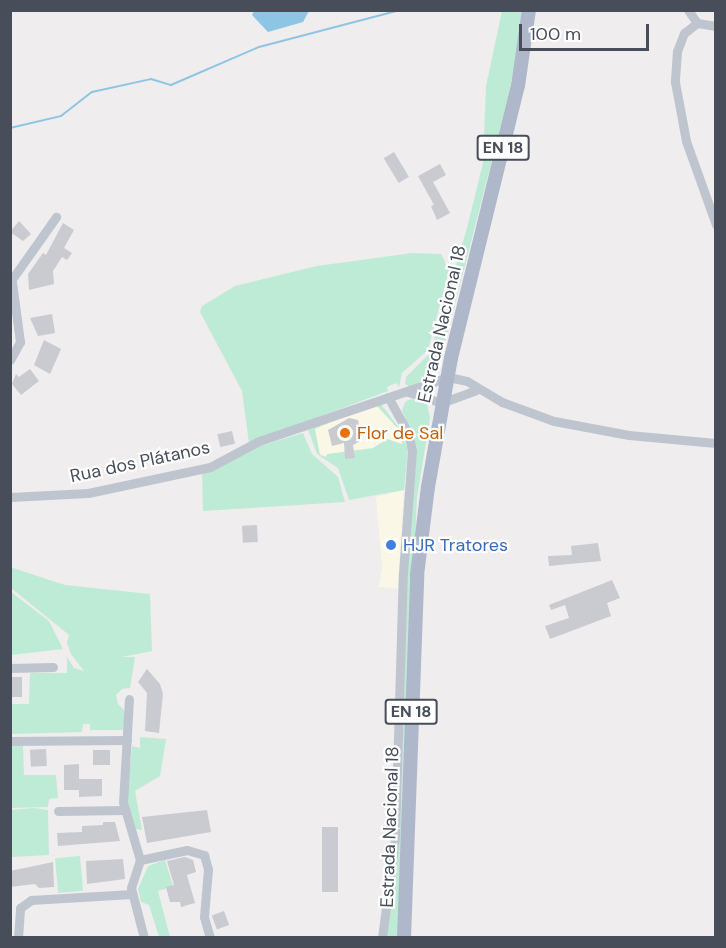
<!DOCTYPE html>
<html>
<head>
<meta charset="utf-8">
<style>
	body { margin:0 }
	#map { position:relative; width:726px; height:948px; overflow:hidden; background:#efeded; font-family:"DM Sans",sans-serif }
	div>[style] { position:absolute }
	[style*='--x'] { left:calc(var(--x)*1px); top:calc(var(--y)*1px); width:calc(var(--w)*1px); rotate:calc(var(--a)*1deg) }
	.commercial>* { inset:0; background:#faf7e6 }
	.green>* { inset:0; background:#beebd6; transform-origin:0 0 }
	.water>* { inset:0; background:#8ec5e4 }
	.stream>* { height:2px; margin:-1px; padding:0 1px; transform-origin:1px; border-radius:1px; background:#8ec5e4 }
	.building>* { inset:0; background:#cacbd1; transform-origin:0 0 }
	.minor>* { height:9px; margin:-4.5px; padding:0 4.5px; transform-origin:4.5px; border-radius:4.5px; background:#bfc5ce }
	.primary>* { height:14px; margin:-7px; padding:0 7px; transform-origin:7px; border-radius:7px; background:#aeb8ca }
	.dots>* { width:16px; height:16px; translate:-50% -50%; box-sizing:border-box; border:3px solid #fff; border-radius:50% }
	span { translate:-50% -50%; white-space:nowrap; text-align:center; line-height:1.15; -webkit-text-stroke:4.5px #fff; paint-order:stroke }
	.shield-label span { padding:2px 4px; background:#fff; border:2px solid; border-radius:4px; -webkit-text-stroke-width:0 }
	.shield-label { font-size:16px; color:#474d59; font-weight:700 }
	.street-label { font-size:18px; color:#474d59 }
	.food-label { font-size:18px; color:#c56008 }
	.left { translate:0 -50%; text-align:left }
	.shop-label { font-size:18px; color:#366cbe }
	.frame { position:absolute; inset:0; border:12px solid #474d59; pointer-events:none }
	.scale { position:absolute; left:519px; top:24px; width:130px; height:27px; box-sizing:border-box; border:3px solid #474d59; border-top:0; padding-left:8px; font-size:18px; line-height:21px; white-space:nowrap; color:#474d59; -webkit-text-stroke:4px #fff; paint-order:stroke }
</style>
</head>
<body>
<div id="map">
	<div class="commercial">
		<i style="clip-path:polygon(381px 404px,401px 429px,407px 447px,327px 457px,316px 451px,308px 430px)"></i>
		<i style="clip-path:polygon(404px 490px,398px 589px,379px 587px,382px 568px,376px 497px)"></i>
	</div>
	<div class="green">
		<i style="clip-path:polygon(502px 11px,525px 11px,508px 98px,441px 359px,431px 377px,410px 387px,405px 384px,406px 377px,430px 353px,467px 228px,483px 163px,486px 86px)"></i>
		<i style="clip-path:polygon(412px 253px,441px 254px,449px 270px,428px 350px,402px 373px,399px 387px,396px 383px,387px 387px,388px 391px,249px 443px,242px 391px,200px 312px,202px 306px,235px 286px,317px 266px)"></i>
		<i style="clip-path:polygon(412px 399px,427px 404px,430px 418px,417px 497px,398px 937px,386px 938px,401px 815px,407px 573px,417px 448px,402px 410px,406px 401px)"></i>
		<i style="clip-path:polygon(381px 404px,400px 429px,408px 449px,404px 490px,349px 500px,338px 468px,317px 454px,308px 430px,342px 417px,315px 429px,320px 455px,326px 457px,327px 454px,373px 448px,387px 439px,402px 444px,399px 430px,376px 405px)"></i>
		<i style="clip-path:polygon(303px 433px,312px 454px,338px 477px,345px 502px,203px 511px,202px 472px,260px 446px)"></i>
		<i style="clip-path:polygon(10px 567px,65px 585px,150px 594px,152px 651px,122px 657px,135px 657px,130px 688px,122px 689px,116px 695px,118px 704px,126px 712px,123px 730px,90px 730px,90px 724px,83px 724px,82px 732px,11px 734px,11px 704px,29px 704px,30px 673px,67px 673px,67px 657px,74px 668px,84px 671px,71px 654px,67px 643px,69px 635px,11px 588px)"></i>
		<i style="clip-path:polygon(11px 592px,49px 621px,63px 649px,11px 655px)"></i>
		<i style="clip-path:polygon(140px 737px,166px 739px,160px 776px,135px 791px,142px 830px,135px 829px,127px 798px,132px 746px,140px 748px)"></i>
		<i style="clip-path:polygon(11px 746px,23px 746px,24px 775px,56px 775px,58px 798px,49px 799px,48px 807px,11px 808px)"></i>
		<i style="clip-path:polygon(34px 808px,48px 810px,49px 855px,11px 857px,11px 810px)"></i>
		<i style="left:80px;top:856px;width:35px;height:25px;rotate:85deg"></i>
		<i style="clip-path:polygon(165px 860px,173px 886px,158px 891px,170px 937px,159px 937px,149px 905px,141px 902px,138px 889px,148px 866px)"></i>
	</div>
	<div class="water">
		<i style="clip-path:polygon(254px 11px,309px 10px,309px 11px,303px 22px,268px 32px,252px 15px)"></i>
	</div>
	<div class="stream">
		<i style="--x:10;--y:128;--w:52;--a:-13.2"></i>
		<i style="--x:61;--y:116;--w:39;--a:-38"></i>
		<i style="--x:92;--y:92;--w:60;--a:-12.4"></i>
		<i style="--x:151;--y:79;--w:21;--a:17"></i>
		<i style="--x:171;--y:85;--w:96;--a:-23.4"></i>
		<i style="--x:259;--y:47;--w:146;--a:-14.7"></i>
	</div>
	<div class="building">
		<i style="left:394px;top:152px;width:29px;height:12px;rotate:59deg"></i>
		<i style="clip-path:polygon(440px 164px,446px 175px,433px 182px,450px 213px,437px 220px,431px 206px,434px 205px,418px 176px)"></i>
		<i style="clip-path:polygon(19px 221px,31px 234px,23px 241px,10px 232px)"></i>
		<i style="clip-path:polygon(63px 223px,74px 230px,64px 248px,72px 253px,67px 260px,62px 257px,53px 271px,54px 284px,29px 290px,28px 274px,43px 253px,46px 255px)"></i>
		<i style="clip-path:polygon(52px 314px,55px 333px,38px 336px,30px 318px)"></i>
		<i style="clip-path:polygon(44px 340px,61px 349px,50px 374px,34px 365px)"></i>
		<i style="clip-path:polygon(30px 369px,39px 381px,21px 395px,12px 384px,16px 374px,19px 377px)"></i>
		<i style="clip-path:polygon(349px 418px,358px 420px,362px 440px,353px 445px,355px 458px,345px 459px,344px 443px,332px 446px,328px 430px)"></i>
		<i style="left:232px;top:431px;width:13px;height:15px;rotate:77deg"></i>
		<i style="left:257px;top:525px;width:17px;height:15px;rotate:87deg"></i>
		<i style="clip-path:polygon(598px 543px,601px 561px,549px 566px,548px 556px,572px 555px,571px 546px)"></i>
		<i style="clip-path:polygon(612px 580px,620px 598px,607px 603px,611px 616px,550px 639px,545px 626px,569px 618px,565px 605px,551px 610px,549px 605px)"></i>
		<i style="clip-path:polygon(147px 669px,160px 684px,163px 694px,159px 733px,145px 731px,147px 693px,138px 682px)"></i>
		<i style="left:10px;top:677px;width:12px;height:20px"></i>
		<i style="left:46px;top:749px;width:17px;height:16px;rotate:87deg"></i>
		<i style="left:93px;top:750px;width:17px;height:15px"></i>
		<i style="clip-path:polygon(79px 764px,79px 779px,102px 779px,102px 796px,79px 797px,79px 790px,64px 790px,64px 765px)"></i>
		<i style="clip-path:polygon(207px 810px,211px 832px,147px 843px,142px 817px)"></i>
		<i style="clip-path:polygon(103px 822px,115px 822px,120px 841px,58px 846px,57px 833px,82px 832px,82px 826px,103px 825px)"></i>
		<i style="left:322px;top:827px;width:16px;height:65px"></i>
		<i style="clip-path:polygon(185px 857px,193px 860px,196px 872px,187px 875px,195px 903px,181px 907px,180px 902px,170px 902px,166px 887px,174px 885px,167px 861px)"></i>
		<i style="clip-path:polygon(123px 859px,125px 879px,87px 884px,86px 861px)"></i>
		<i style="clip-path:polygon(53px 862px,54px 887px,39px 888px,35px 884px,10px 887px,10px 871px)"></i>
		<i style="left:224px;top:911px;width:15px;height:13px;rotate:70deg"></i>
	</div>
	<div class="minor">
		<i style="--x:688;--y:10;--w:16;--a:55"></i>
		<i style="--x:716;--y:26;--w:19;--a:-171"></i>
		<i style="--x:697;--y:23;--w:16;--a:142"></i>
		<i style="--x:684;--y:33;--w:19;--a:111"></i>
		<i style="--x:677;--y:51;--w:31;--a:94"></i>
		<i style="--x:675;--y:82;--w:60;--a:79.4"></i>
		<i style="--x:686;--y:141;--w:89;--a:70.3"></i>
		<i style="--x:10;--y:282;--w:80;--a:-54.7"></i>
		<i style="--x:10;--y:360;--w:21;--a:-61"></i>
		<i style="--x:20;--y:342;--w:61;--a:-97.6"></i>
		<i style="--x:408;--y:392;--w:35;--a:18"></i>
		<i style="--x:441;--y:403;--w:37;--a:-20"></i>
		<i style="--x:10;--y:497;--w:78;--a:-2.9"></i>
		<i style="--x:88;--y:493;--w:125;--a:-12"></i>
		<i style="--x:210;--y:467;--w:55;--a:-28"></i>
		<i style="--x:259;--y:441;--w:200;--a:-18.7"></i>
		<i style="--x:448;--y:377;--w:19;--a:12"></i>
		<i style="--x:467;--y:381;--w:41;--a:31"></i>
		<i style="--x:502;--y:402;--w:55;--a:20.1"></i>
		<i style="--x:554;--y:421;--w:76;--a:10.6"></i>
		<i style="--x:629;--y:435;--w:87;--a:5.3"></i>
		<i style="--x:10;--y:668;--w:43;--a:-1.3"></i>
		<i style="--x:129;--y:699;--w:103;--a:93.3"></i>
		<i style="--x:123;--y:802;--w:60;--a:73.7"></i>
		<i style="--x:140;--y:860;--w:29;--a:108"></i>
		<i style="--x:131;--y:888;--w:52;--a:75.4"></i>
		<i style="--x:10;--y:741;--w:117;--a:-0.5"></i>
		<i style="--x:58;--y:811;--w:66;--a:-0.9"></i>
		<i style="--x:140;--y:860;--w:48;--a:-12"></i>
		<i style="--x:187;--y:850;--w:18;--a:16"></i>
		<i style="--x:204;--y:855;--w:15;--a:74"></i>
		<i style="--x:208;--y:869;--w:48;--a:94.8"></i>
		<i style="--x:204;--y:917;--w:22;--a:74"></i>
		<i style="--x:18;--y:938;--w:30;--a:-86"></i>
		<i style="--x:20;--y:908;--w:14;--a:-36"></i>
		<i style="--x:31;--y:900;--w:101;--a:-3.4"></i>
		<i style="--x:382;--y:938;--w:101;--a:-82.6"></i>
		<i style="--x:395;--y:838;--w:265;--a:-88.3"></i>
		<i style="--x:403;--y:573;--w:123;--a:-85.8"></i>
		<i style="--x:412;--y:450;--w:17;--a:-103"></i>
		<i style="--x:408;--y:433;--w:41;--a:-119.1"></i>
	</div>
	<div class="primary">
		<i style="--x:404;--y:938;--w:363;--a:-87.9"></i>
		<i style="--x:417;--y:575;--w:89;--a:-82.9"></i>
		<i style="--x:428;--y:487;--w:131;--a:-79.9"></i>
		<i style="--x:451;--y:358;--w:280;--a:-76.2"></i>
		<i style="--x:518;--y:86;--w:77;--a:-81.8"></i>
	</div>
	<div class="dots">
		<i style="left:345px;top:433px;background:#e8710a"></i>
		<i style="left:391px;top:545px;background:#3f7fe0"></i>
	</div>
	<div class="shield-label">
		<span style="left:503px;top:148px">EN 18</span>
		<span style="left:411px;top:712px">EN 18</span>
	</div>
	<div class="street-label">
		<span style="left:442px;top:324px;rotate:-77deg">Estrada Nacional 18</span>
		<span style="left:140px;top:462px;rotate:-12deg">Rua dos Plátanos</span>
		<span style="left:390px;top:827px;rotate:-88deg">Estrada Nacional 18</span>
	</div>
	<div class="food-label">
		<span class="left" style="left:357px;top:433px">Flor de Sal</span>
	</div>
	<div class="shop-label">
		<span class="left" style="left:403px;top:545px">HJR Tratores</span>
	</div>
	<div class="frame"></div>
	<div class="scale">100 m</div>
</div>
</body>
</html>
